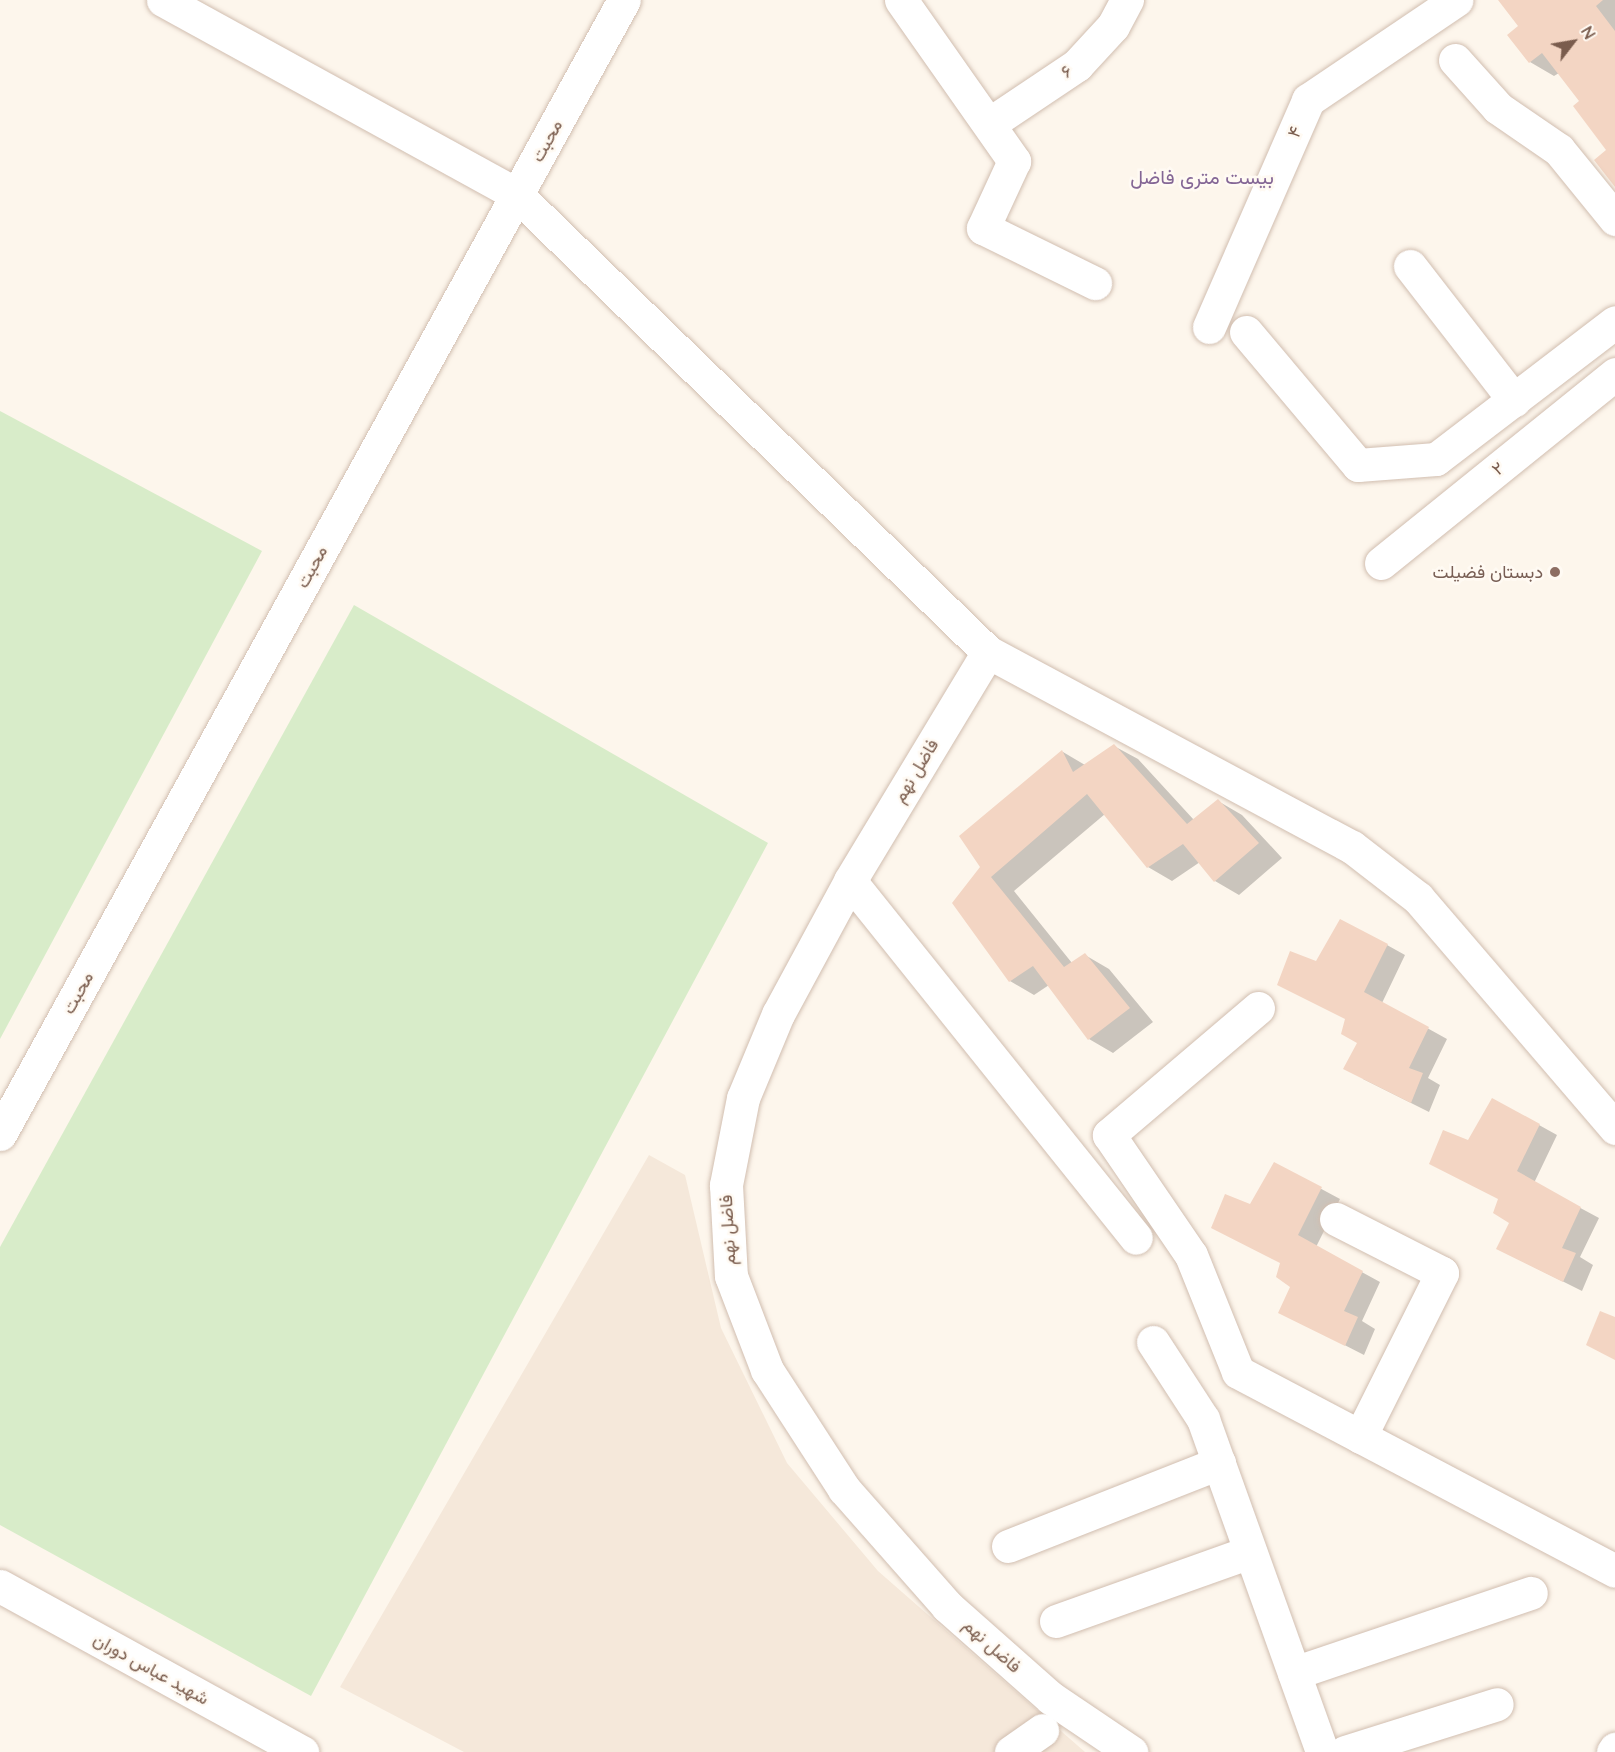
<!DOCTYPE html>
<html>
<head>
<meta charset="utf-8">
<style>
	body { margin:0 }
	#map { position:relative; width:1615px; height:1752px; overflow:hidden; background:#fdf6ec; font-family:Quicksand,Vazirmatn,sans-serif }
	div>[style] { position:absolute }
	[style*='--x'] { left:calc(var(--x)*1px); top:calc(var(--y)*1px); width:calc(var(--w)*1px); rotate:calc(var(--a)*1deg) }
	.residential>* { inset:0; background:#f5e8da }
	.green>* { inset:0; background:#d8ecc9 }
	.shadow>* { inset:0; background:#0003 }
	.building>* { inset:0; background:#f3d5c3 }
	.roads { filter:drop-shadow(0 0 2px #d1beb0) drop-shadow(0 0 2px #d1beb0) }
	.street>* { height:33px; margin:-16.5px; padding:0 16.5px; transform-origin:16.5px; border-radius:16.5px; background:#fff }
	.secondary>* { height:33px; margin:-16.5px; padding:0 16.5px; transform-origin:16.5px; border-radius:16.5px; background:#fff }
	.dots>* { width:16px; height:16px; translate:-50% -50%; box-sizing:border-box; border:3px solid #fffaf3; border-radius:50% }
	span { translate:-50% -50%; white-space:nowrap; text-align:center; line-height:1.15; -webkit-text-stroke:5px #fffaf3; paint-order:stroke }
	.street-label { font-size:18px; color:#7a5c4d }
	.education-label { font-size:18px; color:#785e54 }
	.right { translate:-100% -50%; text-align:right }
	.neighbourhood-label { font-size:20px; color:#846695 }
	.north { position:absolute; left:1543px; top:12px; width:60px; height:60px; -webkit-text-stroke:4px #fffaf3; paint-order:stroke; rotate:59deg; font-size:16px; font-weight:700; line-height:24px; text-align:center; color:#7a5c4d }
	.north::after { content:''; display:block; margin:auto; width:21px; height:27px; background:#7a5c4d; clip-path:polygon(50% 0,100% 100%,50% 72%,0 100%) }
</style>
</head>
<body>
<div id="map">
	<div class="residential">
		<i style="clip-path:polygon(649px 1155px,685px 1175px,721px 1328px,787px 1463px,878px 1571px,1085px 1752px,464px 1752px,340px 1687px)"></i>
	</div>
	<div class="green">
		<i style="clip-path:polygon(0 411px,262px 551px,0 1039px)"></i>
		<i style="clip-path:polygon(354px 605px,768px 843px,311px 1696px,0 1525px,0 1247px)"></i>
	</div>
	<div class="shadow">
		<i style="clip-path:polygon(1500px 0,1615px 0,1615px 185px,1609px 150px,1581px 101px,1559px 73px,1554px 76px,1530px 62px,1521px 26px)"></i>
		<i style="clip-path:polygon(1114px 746px,1138px 759px,1194px 820px,1218px 801px,1242px 815px,1282px 858px,1239px 895px,1215px 881px,1200px 862px,1172px 881px,1148px 867px,1105px 814px,1014px 891px,1072px 963px,1085px 955px,1109px 969px,1153px 1022px,1113px 1053px,1089px 1039px,1049px 985px,1034px 995px,1010px 981px,982px 867px,1063px 752px,1085px 765px)"></i>
		<i style="clip-path:polygon(1387px 945px,1405px 955px,1382px 1003px,1447px 1039px,1428px 1078px,1440px 1085px,1429px 1112px,1363px 1079px,1359px 1043px,1317px 963px)"></i>
		<i style="clip-path:polygon(1539px 1125px,1557px 1135px,1534px 1183px,1599px 1218px,1580px 1257px,1593px 1265px,1582px 1291px,1516px 1258px,1511px 1222px,1469px 1142px)"></i>
		<i style="clip-path:polygon(1275px 1164px,1340px 1199px,1316px 1247px,1380px 1282px,1362px 1321px,1375px 1329px,1364px 1355px,1280px 1312px,1292px 1286px,1251px 1206px)"></i>
	</div>
	<div class="building">
		<i style="clip-path:polygon(1498px 0,1603px 0,1596px 6px,1615px 31px,1615px 187px,1594px 160px,1606px 150px,1573px 106px,1579px 101px,1542px 53px,1529px 63px,1507px 35px,1518px 26px)"></i>
		<i style="clip-path:polygon(1114px 744px,1187px 824px,1218px 799px,1259px 843px,1214px 882px,1183px 844px,1147px 868px,1087px 794px,991px 877px,1064px 967px,1085px 953px,1130px 1008px,1088px 1040px,1033px 966px,1009px 982px,952px 903px,980px 867px,959px 836px,1062px 750px,1073px 772px)"></i>
		<i style="clip-path:polygon(1340px 919px,1388px 944px,1364px 992px,1429px 1027px,1409px 1068px,1423px 1073px,1411px 1103px,1343px 1069px,1357px 1043px,1341px 1034px,1345px 1019px,1277px 985px,1290px 951px,1316px 961px)"></i>
		<i style="clip-path:polygon(1492px 1098px,1540px 1124px,1517px 1171px,1581px 1207px,1562px 1248px,1576px 1253px,1563px 1282px,1496px 1249px,1509px 1223px,1493px 1213px,1498px 1199px,1429px 1164px,1443px 1130px,1468px 1140px)"></i>
		<i style="clip-path:polygon(1274px 1162px,1322px 1187px,1298px 1235px,1363px 1271px,1344px 1311px,1358px 1317px,1345px 1346px,1278px 1313px,1290px 1287px,1276px 1277px,1280px 1263px,1211px 1228px,1225px 1194px,1250px 1204px)"></i>
		<i style="clip-path:polygon(1600px 1311px,1615px 1317px,1615px 1360px,1586px 1345px)"></i>
	</div>
	<div class="roads">
		<div class="street">
			<i style="--x:163;--y:0;--w:404;--a:28.8"></i>
			<i style="--x:901;--y:0;--w:197;--a:54.9"></i>
			<i style="--x:1014;--y:161;--w:74;--a:114.8"></i>
			<i style="--x:983;--y:228;--w:125;--a:26.2"></i>
			<i style="--x:1455;--y:60;--w:64;--a:48.1"></i>
			<i style="--x:1498;--y:108;--w:74;--a:34.5"></i>
			<i style="--x:1559;--y:150;--w:89;--a:50.9"></i>
			<i style="--x:989;--y:124;--w:106;--a:-33.8"></i>
			<i style="--x:1077;--y:65;--w:53;--a:-47.3"></i>
			<i style="--x:1113;--y:26;--w:30;--a:-62"></i>
			<i style="--x:1410;--y:266;--w:170;--a:52.2"></i>
			<i style="--x:1209;--y:327;--w:248;--a:-66.4"></i>
			<i style="--x:1308;--y:100;--w:179;--a:-34"></i>
			<i style="--x:1246;--y:332;--w:174;--a:49.9"></i>
			<i style="--x:1358;--y:465;--w:78;--a:-4.4"></i>
			<i style="--x:1436;--y:459;--w:225;--a:-37.4"></i>
			<i style="--x:1381;--y:563;--w:301;--a:-38.9"></i>
			<i style="--x:850;--y:881;--w:457;--a:51.3"></i>
			<i style="--x:1258;--y:1008;--w:196;--a:139.6"></i>
			<i style="--x:1109;--y:1135;--w:145;--a:55.7"></i>
			<i style="--x:1191;--y:1255;--w:126;--a:68.1"></i>
			<i style="--x:1238;--y:1372;--w:426;--a:27.8"></i>
			<i style="--x:1336;--y:1219;--w:119;--a:27"></i>
			<i style="--x:1442;--y:1273;--w:183;--a:116.6"></i>
			<i style="--x:1153;--y:1342;--w:92;--a:57"></i>
			<i style="--x:1203;--y:1419;--w:354;--a:70.3"></i>
			<i style="--x:1008;--y:1546;--w:227;--a:-21.5"></i>
			<i style="--x:1056;--y:1621;--w:206;--a:-19.6"></i>
			<i style="--x:1294;--y:1673;--w:250;--a:-18.7"></i>
			<i style="--x:1011;--y:1752;--w:38;--a:-35"></i>
			<i style="--x:1345;--y:1752;--w:159;--a:-17.5"></i>
			<i style="--x:1613;--y:1752;--w:4;--a:-56"></i>
		</div>
		<div class="secondary">
			<i style="--x:517;--y:195;--w:656;--a:44.14"></i>
			<i style="--x:988;--y:652;--w:413;--a:28.2"></i>
			<i style="--x:1352;--y:847;--w:83;--a:37.7"></i>
			<i style="--x:1418;--y:898;--w:303;--a:49.4"></i>
			<i style="--x:988;--y:652;--w:267;--a:121.1"></i>
			<i style="--x:850;--y:881;--w:151;--a:118.4"></i>
			<i style="--x:778;--y:1014;--w:91;--a:112.6"></i>
			<i style="--x:743;--y:1098;--w:89;--a:101.1"></i>
			<i style="--x:726;--y:1185;--w:91;--a:86.9"></i>
			<i style="--x:731;--y:1276;--w:101;--a:69"></i>
			<i style="--x:767;--y:1370;--w:142;--a:57.1"></i>
			<i style="--x:844;--y:1489;--w:156;--a:48.6"></i>
			<i style="--x:947;--y:1606;--w:139;--a:41.5"></i>
			<i style="--x:1051;--y:1698;--w:97;--a:34"></i>
			<i style="--x:0;--y:1134;--w:1294;--a:-61.18"></i>
			<i style="--x:0;--y:1586;--w:345;--a:28.8"></i>
		</div>
	</div>
	<div class="dots">
		<i style="left:1555px;top:572px;background:#8d6e63"></i>
	</div>
	<div class="street-label">
		<span style="left:1067px;top:72px;rotate:-34deg">۶</span>
		<span style="left:1295px;top:132px;rotate:-67deg">۴</span>
		<span style="left:547px;top:141px;rotate:-61deg">محبت</span>
		<span style="left:1498px;top:469px;rotate:-39deg">۲</span>
		<span style="left:312px;top:567px;rotate:-61deg">محبت</span>
		<span style="left:916px;top:771px;rotate:-59deg">فاضل نهم</span>
		<span style="left:78px;top:993px;rotate:-61deg">محبت</span>
		<span style="left:728px;top:1230px;rotate:-93deg">فاضل نهم</span>
		<span style="left:992px;top:1646px;rotate:42deg">فاضل نهم</span>
		<span style="left:151px;top:1669px;rotate:29deg">شهید عباس دوران</span>
	</div>
	<div class="education-label">
		<span class="right" style="left:1543px;top:572px">دبستان فضیلت</span>
	</div>
	<div class="neighbourhood-label">
		<span style="left:1202px;top:176px">بیست متری فاضل</span>
	</div>
	<div class="north">N</div>
</div>
</body>
</html>
